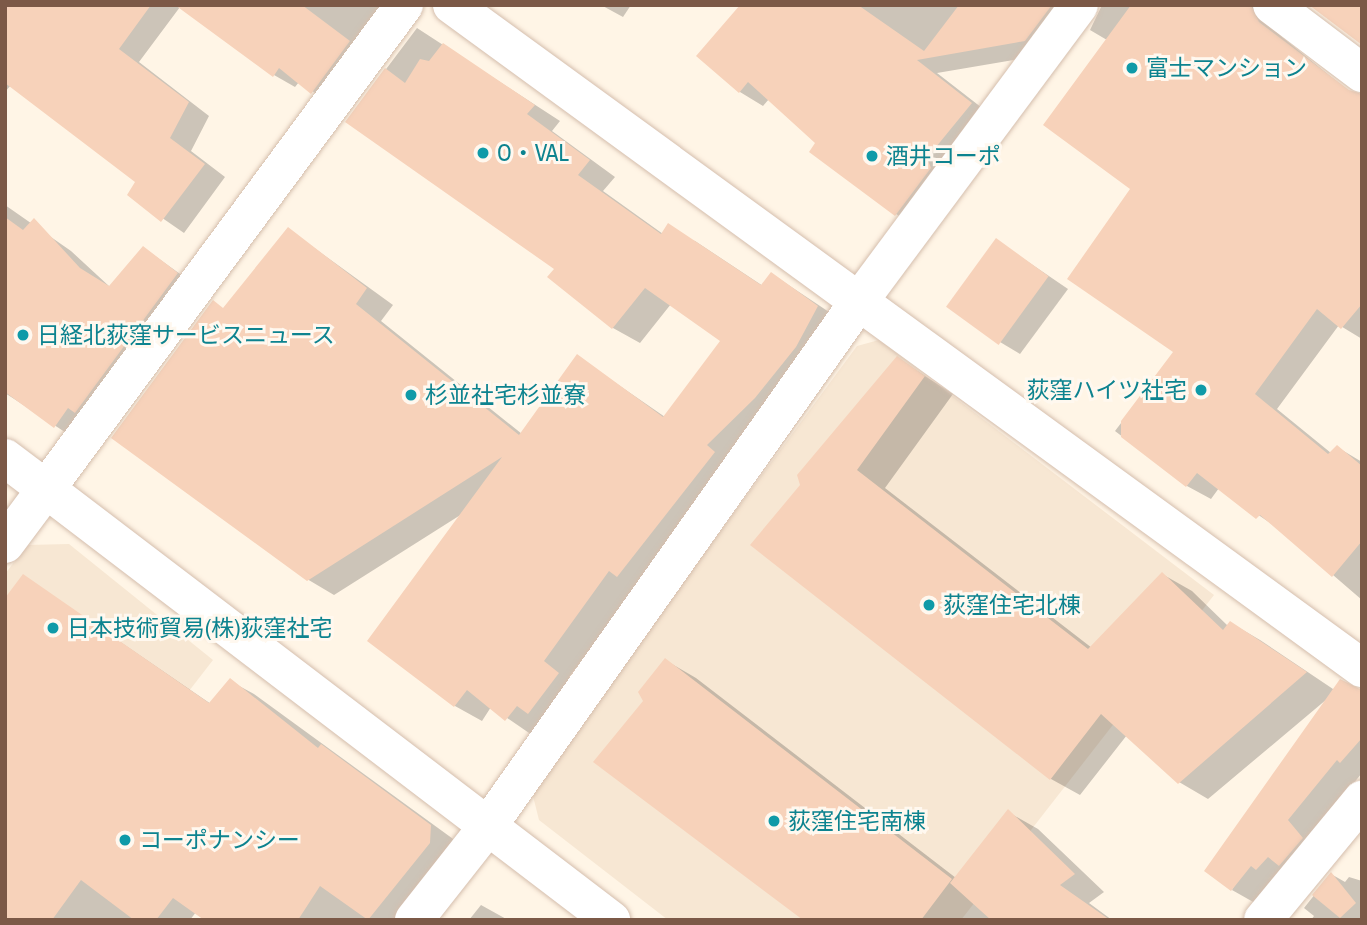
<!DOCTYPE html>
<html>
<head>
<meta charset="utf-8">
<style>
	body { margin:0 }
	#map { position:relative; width:1367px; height:925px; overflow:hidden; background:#fff5e6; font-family:"Archivo Narrow","Noto Sans JP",sans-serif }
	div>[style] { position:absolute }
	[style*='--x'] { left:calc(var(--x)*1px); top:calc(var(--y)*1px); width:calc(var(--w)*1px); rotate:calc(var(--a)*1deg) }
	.residential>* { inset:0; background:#f7e7d3 }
	.shadow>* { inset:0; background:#0003 }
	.building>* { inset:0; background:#f7d2ba; transform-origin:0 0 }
	.roads { filter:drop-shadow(0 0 2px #d5bead) drop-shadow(0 0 2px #d5bead) }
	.minor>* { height:38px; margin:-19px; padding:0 19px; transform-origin:19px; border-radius:19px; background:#fff }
	.dots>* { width:19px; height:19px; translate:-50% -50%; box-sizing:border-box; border:4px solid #fff8ef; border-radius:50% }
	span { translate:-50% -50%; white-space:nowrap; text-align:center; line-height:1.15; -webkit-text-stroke:6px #fff8ef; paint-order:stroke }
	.culture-label { font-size:23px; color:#0d838f }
	.left { translate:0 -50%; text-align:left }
	.right { translate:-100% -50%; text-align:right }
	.frame { position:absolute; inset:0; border:7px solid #7c5947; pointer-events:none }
</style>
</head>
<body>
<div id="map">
	<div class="residential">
		<i style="clip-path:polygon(879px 340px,1214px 595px,961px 920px,668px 920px,539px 820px,531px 788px,857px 346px)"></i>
		<i style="clip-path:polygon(69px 544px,213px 660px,51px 869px,5px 836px,5px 574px,27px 545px)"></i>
	</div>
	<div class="shadow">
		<i style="clip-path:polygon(5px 5px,406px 5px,333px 105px,299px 82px,295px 87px,274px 75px,180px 7px,139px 62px,209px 116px,191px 151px,225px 177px,184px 233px,129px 195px,138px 182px,11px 85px,5px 92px)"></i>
		<i style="clip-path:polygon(601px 5px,631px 5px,623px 17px)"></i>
		<i style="clip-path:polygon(742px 5px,1089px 5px,1049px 54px,937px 73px,995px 118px,920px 228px,896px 214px,769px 99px,763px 106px,740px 92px,698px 56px)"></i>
		<i style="clip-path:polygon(1102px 5px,1256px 5px,1282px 37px,1362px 102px,1362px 339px,1339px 325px,1277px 409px,1331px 453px,1337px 447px,1362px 462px,1362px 600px,1282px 531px,1219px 488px,1211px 499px,1187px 486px,1115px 431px,1175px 352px,1132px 189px,1107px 40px,1090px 30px)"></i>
		<i style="clip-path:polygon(417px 28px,560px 121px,552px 131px,615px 177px,603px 191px,663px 234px,695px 241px,763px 286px,772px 274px,844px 322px,569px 677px,584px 689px,532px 735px,491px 707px,482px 721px,455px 706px,370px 640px,462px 514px,334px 595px,307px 579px,225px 309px,288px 229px,393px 305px,381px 321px,522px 434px,578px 357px,665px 417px,722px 341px,671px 304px,640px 343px,613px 328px,550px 277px,556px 269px,347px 121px)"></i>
		<i style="clip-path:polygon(5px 205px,71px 251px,110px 287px,144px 248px,194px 284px,71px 436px,5px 393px)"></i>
		<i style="clip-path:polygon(996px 240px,1068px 289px,1020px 354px,1000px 342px)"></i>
		<i style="clip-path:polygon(897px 358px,953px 394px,885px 488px,1092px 648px,1162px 574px,1192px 591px,1228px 626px,1231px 623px,1260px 640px,1333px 689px,1362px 691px,1362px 773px,1255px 903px,1232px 890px,1327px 699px,1208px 799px,1179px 782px,1127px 735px,1080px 795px,1051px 779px,802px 485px)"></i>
		<i style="clip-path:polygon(5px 491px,12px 538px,5px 556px)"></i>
		<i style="clip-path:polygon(24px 576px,211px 704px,230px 681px,254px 694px,460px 844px,405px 920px,207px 920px,196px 912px,190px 920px,5px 920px)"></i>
		<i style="clip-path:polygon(665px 660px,696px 678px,956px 878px,1008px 812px,1038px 829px,1104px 892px,1089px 903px,1112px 920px,806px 920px,645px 701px)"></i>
		<i style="clip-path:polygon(1331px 874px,1345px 882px,1349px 877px,1362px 881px,1362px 920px,1311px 920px,1314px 916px,1304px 908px)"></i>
		<i style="clip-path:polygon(481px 905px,508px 920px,469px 920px)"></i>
	</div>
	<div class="building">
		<i style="clip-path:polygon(5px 5px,151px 5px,119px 49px,189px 102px,170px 138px,205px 164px,161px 222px,127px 195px,135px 182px,5px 83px)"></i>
		<i style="clip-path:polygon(175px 5px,302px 5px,350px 41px,311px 94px,279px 68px,273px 77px)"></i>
		<i style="clip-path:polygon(740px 5px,858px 5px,924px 51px,959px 5px,1052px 5px,1025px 41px,917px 60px,972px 103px,927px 158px,931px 168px,895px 216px,809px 152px,815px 143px,748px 82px,739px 93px,696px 56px)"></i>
		<i style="clip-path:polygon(1131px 5px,1251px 5px,1259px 22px,1349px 90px,1362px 94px,1362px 304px,1341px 329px,1317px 309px,1255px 394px,1328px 454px,1337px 445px,1362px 466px,1362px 541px,1332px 577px,1260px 515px,1256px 519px,1197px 473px,1186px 487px,1121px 437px,1121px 421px,1173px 352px,1067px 279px,1130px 189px,1043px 125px)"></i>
		<i style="clip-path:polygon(1309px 5px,1362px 5px,1362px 45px)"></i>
		<i style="clip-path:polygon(443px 43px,535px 105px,527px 114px,590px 160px,578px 175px,661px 234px,668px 223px,761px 285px,771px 272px,818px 306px,796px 347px,755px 398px,707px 445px,715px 452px,617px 577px,609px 571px,544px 661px,559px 673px,528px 714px,517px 706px,505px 721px,467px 690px,454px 707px,367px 641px,502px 457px,307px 581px,111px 438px,213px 300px,223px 308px,288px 227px,367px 288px,356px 304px,519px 435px,577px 354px,663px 417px,720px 341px,645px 288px,612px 329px,547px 277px,554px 269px,345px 122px,385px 68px,405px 83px,420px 59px,429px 61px)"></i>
		<i style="clip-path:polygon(5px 217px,23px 230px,34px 218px,80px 268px,109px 286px,143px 246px,178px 273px,75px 413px,68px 408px,54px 428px,5px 392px)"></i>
		<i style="left:996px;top:238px;width:65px;height:85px;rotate:36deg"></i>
		<i style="clip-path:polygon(897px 356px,925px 376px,857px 470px,1088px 649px,1162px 572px,1223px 630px,1230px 621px,1307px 672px,1178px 784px,1101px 714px,1050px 780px,750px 545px,800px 485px,797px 475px)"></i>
		<i style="clip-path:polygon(23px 574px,209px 703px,230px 678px,318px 748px,321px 744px,431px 825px,430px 843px,368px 920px,320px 886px,298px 920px,204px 920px,173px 898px,156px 920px,134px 920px,81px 880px,52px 920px,5px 920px,5px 598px)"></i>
		<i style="clip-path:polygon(665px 658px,952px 879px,921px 920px,803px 920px,593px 762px,643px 701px,638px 692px)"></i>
		<i style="clip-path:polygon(1340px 679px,1362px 690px,1362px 738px,1340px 763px,1337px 760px,1288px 820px,1303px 838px,1279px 866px,1268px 857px,1256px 870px,1251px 866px,1231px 891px,1204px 871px)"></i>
		<i style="clip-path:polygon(1008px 809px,1075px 874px,1060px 885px,1110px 920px,991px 920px,950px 883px)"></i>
		<i style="clip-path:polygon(1331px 872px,1356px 903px,1340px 918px,1312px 895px)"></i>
	</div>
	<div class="roads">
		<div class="minor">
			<i style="--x:452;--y:5;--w:1126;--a:36.08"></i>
			<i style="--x:1272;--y:5;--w:113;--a:37.1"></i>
			<i style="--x:5;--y:458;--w:51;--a:37.1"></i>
			<i style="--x:46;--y:489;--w:602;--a:-53.51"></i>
			<i style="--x:5;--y:544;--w:69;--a:-53.3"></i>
			<i style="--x:46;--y:489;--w:711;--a:37.34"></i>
			<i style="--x:414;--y:920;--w:120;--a:-51.8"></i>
			<i style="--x:488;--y:826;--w:644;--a:-54.73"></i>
			<i style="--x:860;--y:300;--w:367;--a:-53.4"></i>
			<i style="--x:1263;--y:920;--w:156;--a:-50.5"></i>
		</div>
	</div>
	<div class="dots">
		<i style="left:1132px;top:68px;background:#0f9aa8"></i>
		<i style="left:483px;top:153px;background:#0f9aa8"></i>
		<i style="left:872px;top:156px;background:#0f9aa8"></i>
		<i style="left:23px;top:335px;background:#0f9aa8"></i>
		<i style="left:1201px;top:390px;background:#0f9aa8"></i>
		<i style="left:411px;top:395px;background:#0f9aa8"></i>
		<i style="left:929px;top:605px;background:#0f9aa8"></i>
		<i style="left:53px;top:628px;background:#0f9aa8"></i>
		<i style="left:774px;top:821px;background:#0f9aa8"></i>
		<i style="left:125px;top:840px;background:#0f9aa8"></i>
	</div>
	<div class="culture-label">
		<span class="left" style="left:1146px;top:68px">富士マンション</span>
		<span class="left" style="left:497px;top:153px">O・VAL</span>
		<span class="left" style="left:886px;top:156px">酒井コーポ</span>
		<span class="left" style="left:37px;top:335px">日経北荻窪サービスニュース</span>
		<span class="right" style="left:1187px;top:390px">荻窪ハイツ社宅</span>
		<span class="left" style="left:425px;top:395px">杉並社宅杉並寮</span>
		<span class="left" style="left:943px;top:605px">荻窪住宅北棟</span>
		<span class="left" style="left:67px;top:628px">日本技術貿易(株)荻窪社宅</span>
		<span class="left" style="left:788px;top:821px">荻窪住宅南棟</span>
		<span class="left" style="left:139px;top:840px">コーポナンシー</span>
	</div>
	<div class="frame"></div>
</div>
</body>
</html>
